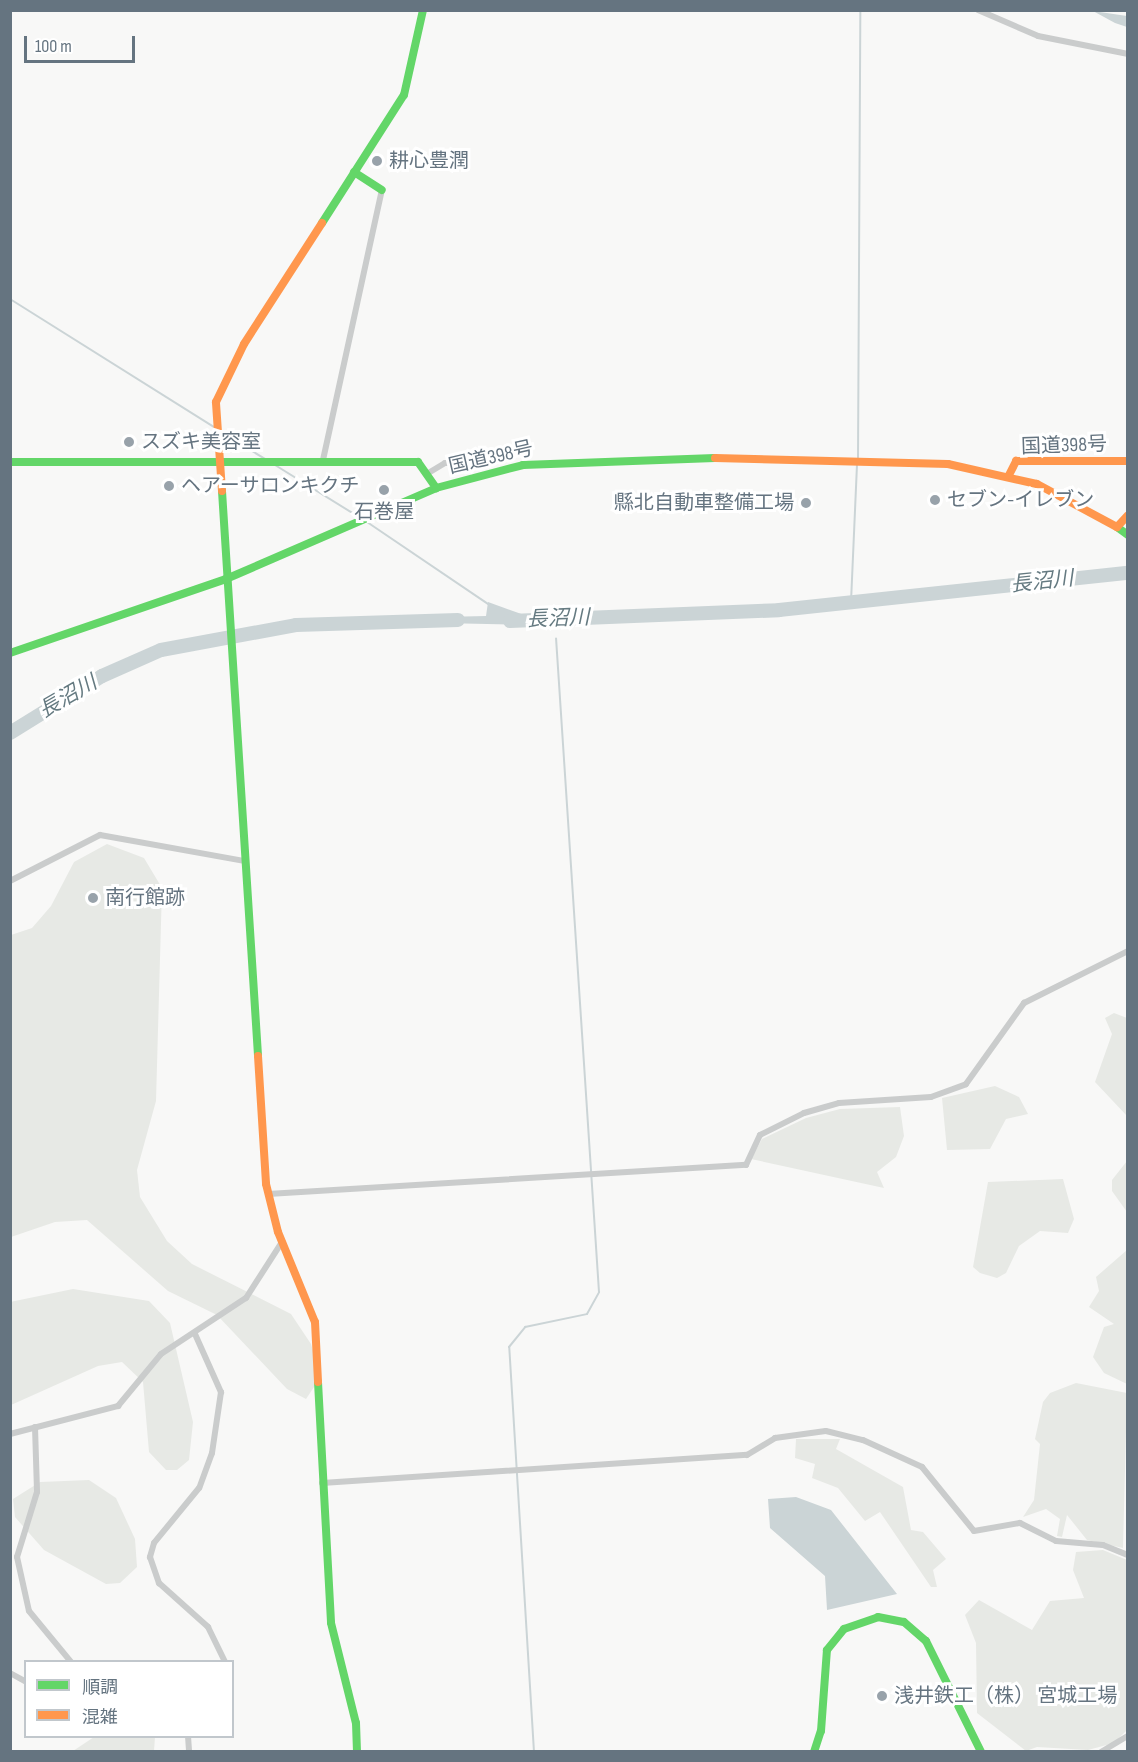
<!DOCTYPE html>
<html>
<head>
<meta charset="utf-8">
<style>
	body { margin:0 }
	#map { position:relative; width:1138px; height:1762px; overflow:hidden; background:#f8f8f7; font-family:"Sofia Sans Condensed","Noto Sans JP",sans-serif }
	div>[style] { position:absolute }
	[style*='--x'] { left:calc(var(--x)*1px); top:calc(var(--y)*1px); width:calc(var(--w)*1px); rotate:calc(var(--a)*1deg) }
	.green>* { inset:0; background:#e7e9e5 }
	.water>* { inset:0; background:#cbd4d6 }
	.stream>* { height:2px; margin:-1px; padding:0 1px; transform-origin:1px; border-radius:1px; background:#cbd4d6 }
	.river>* { height:14px; margin:-7px; padding:0 7px; transform-origin:7px; border-radius:7px; background:#cbd4d6 }
	.street>* { height:6px; margin:-3px; padding:0 3px; transform-origin:3px; border-radius:3px; background:#cacccc }
	.fast>* { height:8px; margin:-4px; padding:0 4px; transform-origin:4px; border-radius:4px; background:#63d668 }
	.slow>* { height:8px; margin:-4px; padding:0 4px; transform-origin:4px; border-radius:4px; background:#ff974d }
	.dots>* { width:16px; height:16px; translate:-50% -50%; box-sizing:border-box; border:3px solid #fff; border-radius:50% }
	span { translate:-50% -50%; white-space:nowrap; text-align:center; line-height:1.15; -webkit-text-stroke:6px #fff; paint-order:stroke }
	.poi-label { font-size:20px; color:#657480 }
	.left { translate:0 -50%; text-align:left }
	.right { translate:-100% -50%; text-align:right }
	.street-label { font-size:20px; color:#657480 }
	.water-label { font-size:21px; color:#657a81; font-style:italic }
	.frame { position:absolute; inset:0; border:12px solid #657480; pointer-events:none }
	.legend { position:absolute; left:24px; top:1660px; width:210px; height:78px; box-sizing:border-box; background:#fff; border:2px solid #c1c7cc; margin:0; padding:8px 10px; list-style:none; font-size:18px; color:#657480 }
	.legend li { display:flex; align-items:center; gap:12px; height:30px }
	.legend b { width:30px; border:2px solid #c1c7cc }
	.scale { position:absolute; left:24px; top:36px; width:111px; height:27px; box-sizing:border-box; border:3px solid #657480; border-top:0; padding-left:8px; font-size:18px; line-height:21px; white-space:nowrap; color:#657480; -webkit-text-stroke:4px #fff; paint-order:stroke }
</style>
</head>
<body>
<div id="map">
	<div class="green">
		<i style="clip-path:polygon(107px 844px,144px 858px,162px 888px,156px 1101px,137px 1170px,140px 1197px,167px 1241px,192px 1264px,291px 1314px,311px 1344px,318px 1367px,318px 1381px,306px 1399px,287px 1389px,217px 1315px,168px 1291px,87px 1220px,55px 1222px,11px 1237px,11px 935px,32px 928px,51px 906px,74px 862px)"></i>
		<i style="clip-path:polygon(1114px 1013px,1127px 1018px,1127px 1116px,1095px 1082px,1112px 1034px,1105px 1018px)"></i>
		<i style="clip-path:polygon(995px 1086px,1019px 1097px,1028px 1114px,1006px 1119px,990px 1149px,947px 1150px,942px 1098px)"></i>
		<i style="clip-path:polygon(900px 1107px,904px 1136px,896px 1157px,877px 1172px,884px 1188px,751px 1159px,762px 1139px,806px 1118px,840px 1109px)"></i>
		<i style="clip-path:polygon(1127px 1161px,1126px 1188px,1127px 1212px,1112px 1191px,1112px 1180px)"></i>
		<i style="clip-path:polygon(1063px 1179px,1074px 1219px,1068px 1233px,1040px 1231px,1019px 1246px,1006px 1273px,997px 1278px,980px 1273px,973px 1267px,988px 1182px)"></i>
		<i style="clip-path:polygon(1127px 1250px,1127px 1384px,1104px 1373px,1093px 1357px,1104px 1327px,1114px 1324px,1089px 1307px,1099px 1291px,1096px 1277px)"></i>
		<i style="clip-path:polygon(73px 1289px,149px 1301px,170px 1323px,193px 1422px,189px 1460px,177px 1470px,166px 1470px,149px 1452px,143px 1382px,122px 1362px,98px 1366px,11px 1405px,10px 1302px)"></i>
		<i style="clip-path:polygon(1076px 1383px,1127px 1393px,1123px 1548px,1087px 1540px,1067px 1515px,1062px 1537px,1057px 1536px,1060px 1519px,1046px 1509px,1023px 1517px,1034px 1500px,1040px 1444px,1035px 1439px,1043px 1402px,1050px 1393px)"></i>
		<i style="clip-path:polygon(796px 1439px,840px 1439px,836px 1449px,903px 1487px,911px 1530px,923px 1532px,946px 1559px,933px 1570px,937px 1587px,931px 1587px,880px 1512px,865px 1521px,838px 1488px,812px 1478px,815px 1464px,795px 1458px)"></i>
		<i style="clip-path:polygon(89px 1480px,116px 1498px,135px 1539px,137px 1567px,120px 1583px,106px 1584px,44px 1550px,15px 1517px,13px 1499px,40px 1482px)"></i>
		<i style="clip-path:polygon(1103px 1550px,1127px 1560px,1127px 1730px,1114px 1743px,1088px 1750px,1037px 1747px,1026px 1751px,977px 1713px,976px 1643px,965px 1615px,979px 1600px,1032px 1630px,1050px 1601px,1084px 1598px,1073px 1570px,1076px 1552px)"></i>
		<i style="clip-path:polygon(94px 1737px,155px 1737px,154px 1751px,73px 1751px)"></i>
	</div>
	<div class="water">
		<i style="clip-path:polygon(1093px 11px,1127px 16px,1127px 27px,1115px 23px)"></i>
		<i style="clip-path:polygon(488px 602px,527px 616px,527px 625px,441px 623px,442px 617px,486px 616px)"></i>
		<i style="clip-path:polygon(796px 1497px,831px 1510px,897px 1594px,827px 1610px,825px 1576px,770px 1528px,768px 1499px)"></i>
	</div>
	<div class="stream">
		<i style="--x:10;--y:299;--w:241;--a:32.1"></i>
		<i style="--x:221;--y:432;--w:52;--a:31.5"></i>
		<i style="--x:858;--y:459;--w:449;--a:-89.7"></i>
		<i style="--x:275;--y:465;--w:99;--a:31.8"></i>
		<i style="--x:367;--y:522;--w:146;--a:34.1"></i>
		<i style="--x:851;--y:602;--w:138;--a:-87.5"></i>
		<i style="--x:553;--y:619;--w:8;--a:76"></i>
		<i style="--x:534;--y:1752;--w:406;--a:-93.5"></i>
		<i style="--x:509;--y:1347;--w:26;--a:-51"></i>
		<i style="--x:525;--y:1327;--w:63;--a:-11.8"></i>
		<i style="--x:587;--y:1314;--w:25;--a:-61"></i>
		<i style="--x:599;--y:1292;--w:655;--a:-93.76"></i>
	</div>
	<div class="river">
		<i style="--x:510;--y:621;--w:269;--a:-2.3"></i>
		<i style="--x:779;--y:610;--w:351;--a:-6.1"></i>
		<i style="--x:10;--y:733;--w:108;--a:-31.8"></i>
		<i style="--x:102;--y:676;--w:64;--a:-23.8"></i>
		<i style="--x:161;--y:650;--w:137;--a:-10.5"></i>
		<i style="--x:296;--y:625;--w:162;--a:-1.8"></i>
	</div>
	<div class="street">
		<i style="--x:978;--y:10;--w:65;--a:23.4"></i>
		<i style="--x:1038;--y:36;--w:92;--a:11.3"></i>
		<i style="--x:323;--y:460;--w:276;--a:-77.7"></i>
		<i style="--x:430;--y:472;--w:17;--a:-31"></i>
		<i style="--x:445;--y:463;--w:30;--a:0"></i>
		<i style="--x:10;--y:881;--w:101;--a:-27.1"></i>
		<i style="--x:100;--y:835;--w:146;--a:10.2"></i>
		<i style="--x:268;--y:1194;--w:479;--a:-3.5"></i>
		<i style="--x:746;--y:1165;--w:33;--a:-65"></i>
		<i style="--x:760;--y:1135;--w:49;--a:-26.6"></i>
		<i style="--x:804;--y:1113;--w:36;--a:-16"></i>
		<i style="--x:839;--y:1103;--w:92;--a:-3.7"></i>
		<i style="--x:931;--y:1097;--w:37;--a:-20"></i>
		<i style="--x:966;--y:1084;--w:100;--a:-54.4"></i>
		<i style="--x:1024;--y:1003;--w:116;--a:-26.6"></i>
		<i style="--x:195;--y:1334;--w:64;--a:65.9"></i>
		<i style="--x:221;--y:1392;--w:62;--a:98.4"></i>
		<i style="--x:212;--y:1453;--w:37;--a:110"></i>
		<i style="--x:199;--y:1488;--w:71;--a:129.3"></i>
		<i style="--x:154;--y:1543;--w:15;--a:106"></i>
		<i style="--x:150;--y:1557;--w:28;--a:71"></i>
		<i style="--x:159;--y:1583;--w:66;--a:41.9"></i>
		<i style="--x:208;--y:1627;--w:39;--a:64"></i>
		<i style="--x:35;--y:1427;--w:65;--a:88.2"></i>
		<i style="--x:37;--y:1492;--w:68;--a:107.1"></i>
		<i style="--x:17;--y:1557;--w:55;--a:77.5"></i>
		<i style="--x:29;--y:1611;--w:66;--a:50.5"></i>
		<i style="--x:10;--y:1434;--w:112;--a:-14.5"></i>
		<i style="--x:118;--y:1406;--w:67;--a:-50.4"></i>
		<i style="--x:161;--y:1354;--w:102;--a:-33.4"></i>
		<i style="--x:246;--y:1298;--w:67;--a:-57.3"></i>
		<i style="--x:322;--y:1483;--w:426;--a:-3.8"></i>
		<i style="--x:747;--y:1455;--w:33;--a:-31"></i>
		<i style="--x:775;--y:1438;--w:51;--a:-7.8"></i>
		<i style="--x:826;--y:1431;--w:38;--a:14"></i>
		<i style="--x:863;--y:1440;--w:65;--a:24.6"></i>
		<i style="--x:922;--y:1467;--w:82;--a:50.9"></i>
		<i style="--x:974;--y:1531;--w:47;--a:-9.9"></i>
		<i style="--x:1020;--y:1523;--w:40;--a:26.6"></i>
		<i style="--x:1056;--y:1541;--w:47;--a:4.9"></i>
		<i style="--x:1103;--y:1545;--w:27;--a:22"></i>
		<i style="--x:10;--y:1673;--w:18;--a:29"></i>
		<i style="--x:188;--y:1736;--w:16;--a:86"></i>
		<i style="--x:1101;--y:1752;--w:31;--a:-31"></i>
	</div>
	<div class="fast">
		<i style="--x:354;--y:172;--w:33;--a:33"></i>
		<i style="--x:322;--y:223;--w:152;--a:-57.4"></i>
		<i style="--x:404;--y:95;--w:87;--a:-77.4"></i>
		<i style="--x:10;--y:462;--w:408;--a:0"></i>
		<i style="--x:418;--y:462;--w:32;--a:55"></i>
		<i style="--x:222;--y:491;--w:566;--a:86.35"></i>
		<i style="--x:1117;--y:527;--w:14;--a:36"></i>
		<i style="--x:10;--y:653;--w:228;--a:-18.9"></i>
		<i style="--x:226;--y:579;--w:229;--a:-23.4"></i>
		<i style="--x:436;--y:488;--w:90;--a:-14.8"></i>
		<i style="--x:523;--y:465;--w:192;--a:-2.1"></i>
		<i style="--x:318;--y:1382;--w:241;--a:86.9"></i>
		<i style="--x:331;--y:1623;--w:103;--a:76"></i>
		<i style="--x:356;--y:1723;--w:29;--a:88"></i>
		<i style="--x:814;--y:1752;--w:22;--a:-72"></i>
		<i style="--x:821;--y:1731;--w:81;--a:-85.8"></i>
		<i style="--x:827;--y:1650;--w:27;--a:-51"></i>
		<i style="--x:844;--y:1629;--w:36;--a:-19"></i>
		<i style="--x:878;--y:1617;--w:26;--a:11"></i>
		<i style="--x:904;--y:1622;--w:29;--a:41"></i>
		<i style="--x:926;--y:1641;--w:124;--a:63.6"></i>
	</div>
	<div class="slow">
		<i style="--x:715;--y:458;--w:233;--a:1.5"></i>
		<i style="--x:948;--y:464;--w:91;--a:12.7"></i>
		<i style="--x:1037;--y:484;--w:91;--a:28.3"></i>
		<i style="--x:1117;--y:527;--w:16;--a:-47"></i>
		<i style="--x:1009;--y:475;--w:16;--a:-63"></i>
		<i style="--x:1016;--y:461;--w:112;--a:0"></i>
		<i style="--x:222;--y:491;--w:89;--a:-93.9"></i>
		<i style="--x:216;--y:402;--w:64;--a:-64.2"></i>
		<i style="--x:244;--y:344;--w:144;--a:-57.2"></i>
		<i style="--x:258;--y:1056;--w:128;--a:86.4"></i>
		<i style="--x:266;--y:1184;--w:49;--a:76"></i>
		<i style="--x:278;--y:1232;--w:97;--a:67.7"></i>
		<i style="--x:315;--y:1322;--w:60;--a:87.1"></i>
	</div>
	<div class="dots">
		<i style="left:377px;top:161px;background:#98a2aa"></i>
		<i style="left:129px;top:442px;background:#98a2aa"></i>
		<i style="left:169px;top:486px;background:#98a2aa"></i>
		<i style="left:384px;top:490px;background:#98a2aa"></i>
		<i style="left:935px;top:500px;background:#98a2aa"></i>
		<i style="left:806px;top:503px;background:#98a2aa"></i>
		<i style="left:93px;top:898px;background:#98a2aa"></i>
		<i style="left:882px;top:1696px;background:#98a2aa"></i>
	</div>
	<div class="poi-label">
		<span class="left" style="left:389px;top:161px">耕心豊潤</span>
		<span class="left" style="left:141px;top:442px">スズキ美容室</span>
		<span class="left" style="left:181px;top:486px">ヘアーサロンキクチ</span>
		<span class="left" style="left:947px;top:500px">セブン-イレブン</span>
		<span class="right" style="left:794px;top:503px">縣北自動車整備工場</span>
		<span style="left:384px;top:512px">石巻屋</span>
		<span class="left" style="left:105px;top:898px">南行館跡</span>
		<span class="left" style="left:894px;top:1696px">浅井鉄工（株） 宮城工場</span>
	</div>
	<div class="street-label">
		<span style="left:1064px;top:446px;rotate:-2deg">国道398号</span>
		<span style="left:491px;top:458px;rotate:-13deg">国道398号</span>
	</div>
	<div class="water-label">
		<span style="left:1042px;top:582px;rotate:-6deg">長沼川</span>
		<span style="left:558px;top:619px;rotate:-2deg">長沼川</span>
		<span style="left:68px;top:697px;rotate:-30deg">長沼川</span>
	</div>
	<div class="frame"></div>
	<ul class="legend">
	<li><b style="height:8px;background:#63d668"></b>順調</li>
	<li><b style="height:8px;background:#ff974d"></b>混雑</li>
	</ul>
	<div class="scale">100 m</div>
</div>
</body>
</html>
